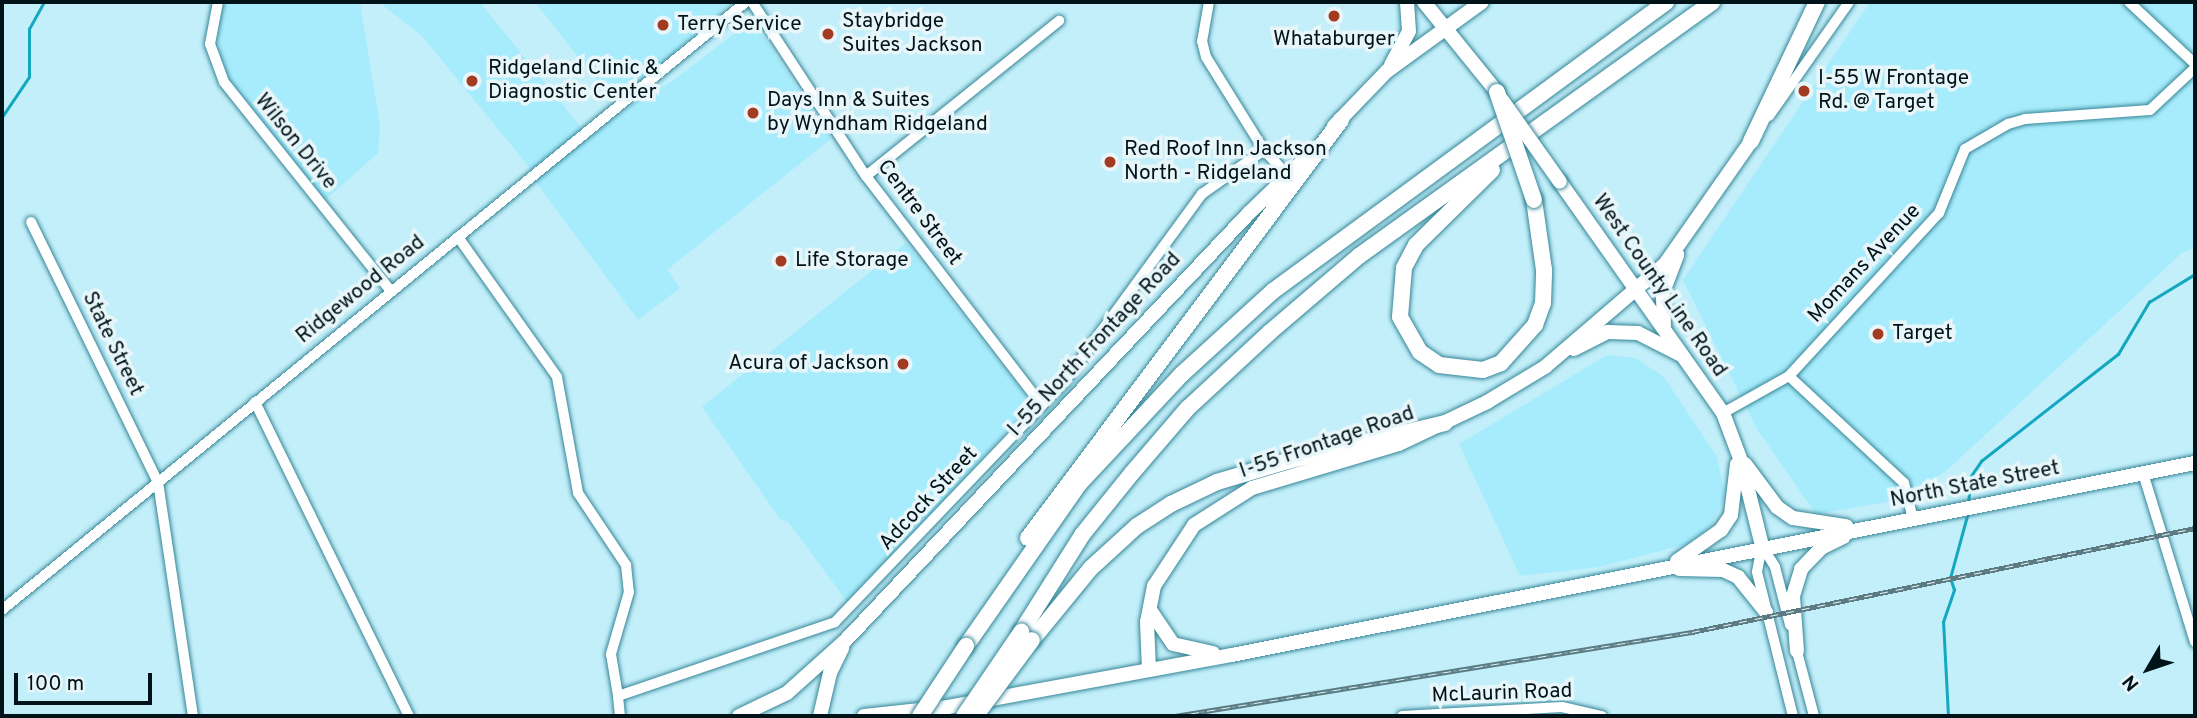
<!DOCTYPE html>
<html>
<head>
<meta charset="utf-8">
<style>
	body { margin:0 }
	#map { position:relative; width:2197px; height:718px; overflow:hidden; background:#c2effa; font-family:Overpass,sans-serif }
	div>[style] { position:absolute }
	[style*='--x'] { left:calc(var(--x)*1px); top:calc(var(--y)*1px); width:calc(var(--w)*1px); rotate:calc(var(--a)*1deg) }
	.built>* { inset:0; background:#a7ecfc }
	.stream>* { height:2.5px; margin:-1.25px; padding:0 1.25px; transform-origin:1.25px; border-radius:1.25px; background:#13a7c0 }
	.roads { filter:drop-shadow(0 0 2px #368697) drop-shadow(0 0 2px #368697) }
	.minor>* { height:10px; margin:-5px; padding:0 5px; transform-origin:5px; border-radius:5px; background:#fff }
	.major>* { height:14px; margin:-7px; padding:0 7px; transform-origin:7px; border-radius:7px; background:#fff }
	.highway>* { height:16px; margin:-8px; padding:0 8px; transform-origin:8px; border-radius:8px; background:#fff }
	.rail>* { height:5px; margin-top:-2.5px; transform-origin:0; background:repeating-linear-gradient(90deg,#e8f6fa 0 8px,#5b7a82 0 16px); box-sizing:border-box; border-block:2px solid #5b7a82 }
	.bridges { filter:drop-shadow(0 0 2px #368697) drop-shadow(0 0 2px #368697) }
	.major-bridge>* { height:14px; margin:-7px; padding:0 7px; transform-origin:7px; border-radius:7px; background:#fff }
	.highway-bridge>* { height:16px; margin:-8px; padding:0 8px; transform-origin:8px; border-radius:8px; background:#fff }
	.dots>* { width:19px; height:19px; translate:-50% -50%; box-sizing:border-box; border:4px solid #e8f6fa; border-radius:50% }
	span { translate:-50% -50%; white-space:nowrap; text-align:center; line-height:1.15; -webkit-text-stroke:7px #e8f6fa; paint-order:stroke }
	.poi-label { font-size:21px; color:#001318 }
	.left { translate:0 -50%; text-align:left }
	.right { translate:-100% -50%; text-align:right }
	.street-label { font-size:21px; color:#001318 }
	.frame { position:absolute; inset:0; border:4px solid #001318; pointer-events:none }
	.north { position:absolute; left:2113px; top:634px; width:70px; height:70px; -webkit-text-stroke:5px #e8f6fa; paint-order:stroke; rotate:231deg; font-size:19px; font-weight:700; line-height:28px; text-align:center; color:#001318 }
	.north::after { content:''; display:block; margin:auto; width:24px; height:32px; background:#001318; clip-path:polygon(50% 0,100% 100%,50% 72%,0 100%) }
	.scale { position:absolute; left:14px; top:673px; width:138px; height:32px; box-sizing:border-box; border:4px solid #001318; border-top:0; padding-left:9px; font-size:21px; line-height:24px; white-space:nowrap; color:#001318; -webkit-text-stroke:5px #e8f6fa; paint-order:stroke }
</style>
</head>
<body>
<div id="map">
	<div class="built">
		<i style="clip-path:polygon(224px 2px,360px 2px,380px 126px,378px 153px,324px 201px,223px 70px,216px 26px)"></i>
		<i style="clip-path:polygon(379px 2px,485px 2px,482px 5px,584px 131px,533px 172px,422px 36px)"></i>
		<i style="clip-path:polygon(535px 2px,731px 2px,616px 105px)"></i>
		<i style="clip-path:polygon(1870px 2px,2195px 2px,2195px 248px,2183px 252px,1945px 472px,1894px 501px,1816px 514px,1757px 429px,1683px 280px)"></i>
		<i style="clip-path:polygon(748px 23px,757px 27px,831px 139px,667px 270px,680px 288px,638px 320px,535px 181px,627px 108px,674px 80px)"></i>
		<i style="clip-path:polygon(906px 243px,1025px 395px,1027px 409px,849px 604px,788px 522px,780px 519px,702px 407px)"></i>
		<i style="clip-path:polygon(1607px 355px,1636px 358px,1664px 377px,1717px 457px,1725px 496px,1711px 526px,1687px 544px,1599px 567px,1520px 576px,1459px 444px)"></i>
	</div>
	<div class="stream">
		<i style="--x:2;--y:117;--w:48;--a:-56"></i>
		<i style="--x:29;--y:77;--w:48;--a:-90"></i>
		<i style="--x:29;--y:29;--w:31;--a:-61"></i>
		<i style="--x:1968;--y:502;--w:26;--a:-83"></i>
		<i style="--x:1971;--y:476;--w:18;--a:-56"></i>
		<i style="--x:1981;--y:461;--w:174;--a:-38"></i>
		<i style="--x:2118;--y:354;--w:61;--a:-59.2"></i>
		<i style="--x:2149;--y:302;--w:54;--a:-31.3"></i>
		<i style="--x:1948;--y:716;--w:94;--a:-93"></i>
		<i style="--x:1943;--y:622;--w:34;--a:-71"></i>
		<i style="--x:1954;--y:590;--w:13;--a:-108"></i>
		<i style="--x:1950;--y:578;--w:68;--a:-74.7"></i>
	</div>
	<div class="roads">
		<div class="minor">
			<i style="--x:218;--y:2;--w:43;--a:100.8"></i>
			<i style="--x:210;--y:44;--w:40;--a:69.8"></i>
			<i style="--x:224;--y:82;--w:268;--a:51.4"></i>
			<i style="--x:752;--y:2;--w:208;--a:56.8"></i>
			<i style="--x:866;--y:176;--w:289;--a:52.5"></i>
			<i style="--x:1209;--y:2;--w:40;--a:100"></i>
			<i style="--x:1202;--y:41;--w:16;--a:76"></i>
			<i style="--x:1206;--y:57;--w:110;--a:58.1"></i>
			<i style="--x:1264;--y:150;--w:37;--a:47"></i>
			<i style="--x:2129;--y:2;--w:91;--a:43.2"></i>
			<i style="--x:1769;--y:116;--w:139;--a:-54.9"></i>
			<i style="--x:866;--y:176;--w:248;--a:-38.8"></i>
			<i style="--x:31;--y:222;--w:289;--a:64"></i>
			<i style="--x:158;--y:482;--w:237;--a:81.5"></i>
			<i style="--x:458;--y:237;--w:171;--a:54.7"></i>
			<i style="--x:557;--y:377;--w:118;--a:79.7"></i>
			<i style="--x:578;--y:493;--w:87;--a:56.3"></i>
			<i style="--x:626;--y:565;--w:27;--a:84"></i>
			<i style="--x:629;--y:592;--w:65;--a:106.2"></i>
			<i style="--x:611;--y:654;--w:43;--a:80.5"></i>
			<i style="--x:255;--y:402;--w:350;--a:63.9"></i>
			<i style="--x:1723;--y:413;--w:76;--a:-29.3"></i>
			<i style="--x:2143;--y:473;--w:177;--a:72.9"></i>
			<i style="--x:1913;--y:519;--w:37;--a:-104"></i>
			<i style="--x:1904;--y:483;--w:157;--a:-137.1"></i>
			<i style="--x:1789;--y:376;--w:222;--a:-47.4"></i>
			<i style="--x:1939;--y:213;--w:69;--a:-67.9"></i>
			<i style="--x:1965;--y:149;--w:50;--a:-30.2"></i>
			<i style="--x:2008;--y:124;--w:18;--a:-16"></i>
			<i style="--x:2025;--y:119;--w:125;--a:-4.1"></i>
			<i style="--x:2150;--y:110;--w:62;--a:-43"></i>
			<i style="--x:1762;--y:546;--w:25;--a:58"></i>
			<i style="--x:1775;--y:567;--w:60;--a:75.5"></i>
			<i style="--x:1762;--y:546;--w:26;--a:101"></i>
			<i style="--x:1757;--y:572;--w:148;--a:76"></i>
			<i style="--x:2;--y:610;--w:961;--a:-39.26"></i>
			<i style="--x:1795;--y:644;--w:74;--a:75.2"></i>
			<i style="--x:620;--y:716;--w:20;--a:-96"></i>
			<i style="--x:618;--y:696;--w:229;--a:-18.8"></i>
			<i style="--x:835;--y:622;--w:333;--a:-46.3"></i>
			<i style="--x:1065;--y:381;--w:232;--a:-53.8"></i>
			<i style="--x:1202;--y:194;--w:76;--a:-35.4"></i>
			<i style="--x:1402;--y:716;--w:160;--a:-3.2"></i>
			<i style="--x:1562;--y:707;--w:41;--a:12.7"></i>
		</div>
		<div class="major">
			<i style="--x:1424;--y:2;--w:116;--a:51"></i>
			<i style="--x:1391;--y:65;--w:38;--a:-62"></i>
			<i style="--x:1409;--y:31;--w:29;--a:-94"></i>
			<i style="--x:1334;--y:126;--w:76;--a:-46.1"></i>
			<i style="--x:1387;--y:71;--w:117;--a:-36"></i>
			<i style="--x:1560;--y:182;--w:283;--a:54.8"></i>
			<i style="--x:1723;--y:413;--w:51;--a:69.4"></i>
			<i style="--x:1741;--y:461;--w:88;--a:76.1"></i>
			<i style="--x:1664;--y:326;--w:34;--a:-92"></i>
			<i style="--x:1663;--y:292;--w:40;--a:-69"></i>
			<i style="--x:1574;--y:349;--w:38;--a:-27"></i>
			<i style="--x:1608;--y:332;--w:30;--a:2"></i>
			<i style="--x:1638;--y:333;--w:48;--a:27.1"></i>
			<i style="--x:1745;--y:464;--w:54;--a:53.3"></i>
			<i style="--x:1777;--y:507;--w:19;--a:35"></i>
			<i style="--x:1793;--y:518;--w:54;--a:8.6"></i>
			<i style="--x:1677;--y:561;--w:54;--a:-35.2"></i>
			<i style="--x:1721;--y:530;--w:18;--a:-56"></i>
			<i style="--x:1731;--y:515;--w:51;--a:-83.3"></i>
			<i style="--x:1679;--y:569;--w:44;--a:1.3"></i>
			<i style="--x:1723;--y:570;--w:17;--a:25"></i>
			<i style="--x:1738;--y:577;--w:45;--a:51.3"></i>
			<i style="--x:1150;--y:610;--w:41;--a:55.9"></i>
			<i style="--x:1173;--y:644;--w:41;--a:12.7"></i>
			<i style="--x:1797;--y:651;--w:55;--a:-94.2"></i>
			<i style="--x:1793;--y:596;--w:28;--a:-73"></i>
			<i style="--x:1801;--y:569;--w:29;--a:-46"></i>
			<i style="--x:1821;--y:548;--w:25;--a:-26"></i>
			<i style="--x:1149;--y:670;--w:48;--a:-92.4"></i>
			<i style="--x:1147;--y:622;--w:37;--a:-79"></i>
			<i style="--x:1154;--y:586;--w:73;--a:-56.7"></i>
			<i style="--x:1194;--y:525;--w:69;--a:-32.5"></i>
			<i style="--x:1252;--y:488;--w:153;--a:-16.7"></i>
			<i style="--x:1399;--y:444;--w:98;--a:-25.5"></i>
			<i style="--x:1487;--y:402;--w:68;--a:-31.1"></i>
			<i style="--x:1545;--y:367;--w:158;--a:-40.6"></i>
			<i style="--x:1665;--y:264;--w:150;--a:-55"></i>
			<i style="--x:739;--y:716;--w:53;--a:-25.6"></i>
			<i style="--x:787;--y:693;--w:79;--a:-41.9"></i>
			<i style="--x:846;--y:640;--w:586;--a:-46.66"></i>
			<i style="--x:1248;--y:214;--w:75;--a:-43.9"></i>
			<i style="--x:820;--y:716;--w:44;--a:-76.9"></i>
			<i style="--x:830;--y:673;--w:28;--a:-64"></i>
			<i style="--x:864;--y:716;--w:84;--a:-6.1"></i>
			<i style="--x:948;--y:707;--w:289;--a:-10.4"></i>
			<i style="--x:1232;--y:655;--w:982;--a:-11.28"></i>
		</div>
		<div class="highway">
			<i style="--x:1751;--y:141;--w:154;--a:-64.6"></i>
			<i style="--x:1492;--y:170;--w:107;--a:135.4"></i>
			<i style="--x:1416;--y:245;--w:26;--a:118"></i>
			<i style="--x:1404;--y:268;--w:49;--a:94.7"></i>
			<i style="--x:1400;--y:317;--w:40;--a:60.3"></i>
			<i style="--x:1420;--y:352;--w:23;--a:34"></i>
			<i style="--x:1439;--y:365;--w:44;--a:6.5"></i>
			<i style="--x:1483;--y:370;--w:19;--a:-21"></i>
			<i style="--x:1501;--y:363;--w:51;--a:-48.2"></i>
			<i style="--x:1535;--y:325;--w:23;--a:-70"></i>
			<i style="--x:1543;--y:303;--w:33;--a:-88"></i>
			<i style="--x:1544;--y:270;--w:71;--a:-98.1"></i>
			<i style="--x:1028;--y:538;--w:522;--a:-53.17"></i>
			<i style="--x:1021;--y:632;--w:115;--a:-57.8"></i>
			<i style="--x:1082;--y:535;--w:80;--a:-51.1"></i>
			<i style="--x:1132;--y:473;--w:86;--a:-49.3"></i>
			<i style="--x:1188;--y:408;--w:112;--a:-42.8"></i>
			<i style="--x:1270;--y:332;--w:117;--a:-40.5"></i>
			<i style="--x:1359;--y:256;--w:435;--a:-35.7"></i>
			<i style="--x:1032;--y:640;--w:93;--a:-50.7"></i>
			<i style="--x:1091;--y:568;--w:62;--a:-42.4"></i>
			<i style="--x:1137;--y:526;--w:40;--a:-32.9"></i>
			<i style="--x:1171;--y:504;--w:51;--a:-25.6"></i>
			<i style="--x:1217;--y:482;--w:77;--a:-16.6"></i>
			<i style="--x:1291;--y:460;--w:158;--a:-13.5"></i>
			<i style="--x:966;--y:646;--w:198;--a:-55.1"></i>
			<i style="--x:1079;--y:484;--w:151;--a:-46.9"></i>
			<i style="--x:1182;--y:374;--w:123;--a:-42.4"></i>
			<i style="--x:1273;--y:291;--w:488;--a:-36.3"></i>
		</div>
	</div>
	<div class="rail">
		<i style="--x:1175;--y:716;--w:524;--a:-9.23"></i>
		<i style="--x:1692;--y:632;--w:514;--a:-11.68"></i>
	</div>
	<div class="bridges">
		<div class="major-bridge">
			<i style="--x:1502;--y:100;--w:100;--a:54.7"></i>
		</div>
		<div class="highway-bridge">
			<i style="--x:1497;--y:92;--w:114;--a:71.1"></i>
			<i style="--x:977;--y:714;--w:92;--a:-53.4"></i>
			<i style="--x:920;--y:716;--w:84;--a:-56.7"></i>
			<i style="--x:964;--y:716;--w:102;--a:-55.8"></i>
		</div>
	</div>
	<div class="dots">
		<i style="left:1334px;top:16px;background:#a33a22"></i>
		<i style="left:663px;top:25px;background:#a33a22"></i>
		<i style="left:828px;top:34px;background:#a33a22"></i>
		<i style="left:472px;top:81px;background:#a33a22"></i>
		<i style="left:1804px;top:91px;background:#a33a22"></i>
		<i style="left:753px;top:113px;background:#a33a22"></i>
		<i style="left:1110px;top:162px;background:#a33a22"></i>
		<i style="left:781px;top:261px;background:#a33a22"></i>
		<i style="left:1878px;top:334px;background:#a33a22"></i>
		<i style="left:903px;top:364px;background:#a33a22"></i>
	</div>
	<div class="poi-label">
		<span class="left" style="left:842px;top:34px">Staybridge<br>Suites Jackson</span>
		<span class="left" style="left:677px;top:25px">Terry Service</span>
		<span style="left:1334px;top:40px">Whataburger</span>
		<span class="left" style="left:488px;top:81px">Ridgeland Clinic &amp;<br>Diagnostic Center</span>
		<span class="left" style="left:1818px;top:91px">I-55 W Frontage<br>Rd. @ Target</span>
		<span class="left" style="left:767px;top:113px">Days Inn &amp; Suites<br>by Wyndham Ridgeland</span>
		<span class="left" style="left:1124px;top:162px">Red Roof Inn Jackson<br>North - Ridgeland</span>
		<span class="left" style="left:795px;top:261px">Life Storage</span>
		<span class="left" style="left:1892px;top:334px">Target</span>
		<span class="right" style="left:889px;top:364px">Acura of Jackson</span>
	</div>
	<div class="street-label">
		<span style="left:295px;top:142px;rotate:51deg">Wilson Drive</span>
		<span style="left:919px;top:213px;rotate:53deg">Centre Street</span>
		<span style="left:1865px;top:264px;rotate:-47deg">Momans Avenue</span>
		<span style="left:1659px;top:286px;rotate:55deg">West County Line Road</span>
		<span style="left:361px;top:290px;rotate:-39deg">Ridgewood Road</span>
		<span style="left:112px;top:344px;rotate:64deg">State Street</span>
		<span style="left:1095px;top:345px;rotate:-47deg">I-55 North Frontage Road</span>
		<span style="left:1327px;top:443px;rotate:-19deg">I-55 Frontage Road</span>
		<span style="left:1975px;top:485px;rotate:-11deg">North State Street</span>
		<span style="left:929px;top:499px;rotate:-47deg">Adcock Street</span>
		<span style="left:1502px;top:694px;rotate:-2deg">McLaurin Road</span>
	</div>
	<div class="frame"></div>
	<div class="north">N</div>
	<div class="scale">100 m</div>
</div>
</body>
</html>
